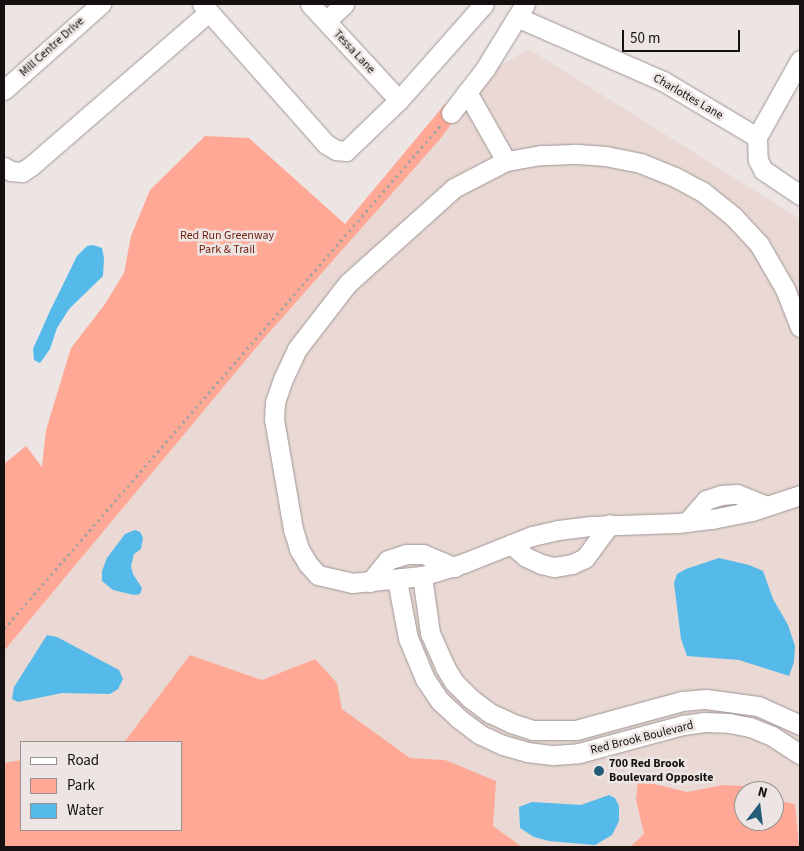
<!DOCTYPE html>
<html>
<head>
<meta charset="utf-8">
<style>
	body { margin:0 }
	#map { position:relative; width:804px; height:851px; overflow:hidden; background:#ede5e3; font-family:"Source Sans 3",sans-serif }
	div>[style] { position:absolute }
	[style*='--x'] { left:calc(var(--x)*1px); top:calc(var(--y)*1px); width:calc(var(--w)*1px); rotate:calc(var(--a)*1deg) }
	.built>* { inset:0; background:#e9d8d4 }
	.green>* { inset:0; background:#ffa895 }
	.water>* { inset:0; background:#55b9e9 }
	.path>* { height:3px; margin-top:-1.5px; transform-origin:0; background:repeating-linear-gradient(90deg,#a8a2a0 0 2.5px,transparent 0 6.5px) }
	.roads { filter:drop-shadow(0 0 1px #9e9695) drop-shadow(0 0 1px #9e9695) }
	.minor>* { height:19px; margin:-9.5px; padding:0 9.5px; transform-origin:9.5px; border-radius:9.5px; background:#fff }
	.dots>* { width:14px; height:14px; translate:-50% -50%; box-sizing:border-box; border:2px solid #ede5e3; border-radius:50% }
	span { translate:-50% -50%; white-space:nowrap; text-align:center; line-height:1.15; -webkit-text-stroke:5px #ede5e3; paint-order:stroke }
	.street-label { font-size:12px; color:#141110 }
	.park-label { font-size:12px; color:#732213 }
	.poi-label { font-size:12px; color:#141110; font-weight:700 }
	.left { translate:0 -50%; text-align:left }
	.frame { position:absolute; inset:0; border:5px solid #141110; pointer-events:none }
	.legend { position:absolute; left:20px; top:741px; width:162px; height:90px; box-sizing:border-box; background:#ede5e3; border:1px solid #96908f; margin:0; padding:6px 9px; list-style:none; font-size:15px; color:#141110 }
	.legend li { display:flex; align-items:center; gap:10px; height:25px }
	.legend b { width:25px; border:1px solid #96908f }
	.north { position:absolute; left:734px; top:781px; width:50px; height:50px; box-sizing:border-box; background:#ede5e3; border:1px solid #96908f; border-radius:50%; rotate:15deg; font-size:14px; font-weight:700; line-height:20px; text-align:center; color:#141110 }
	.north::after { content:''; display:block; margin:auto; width:18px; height:22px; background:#245c77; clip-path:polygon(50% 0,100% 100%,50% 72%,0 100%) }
	.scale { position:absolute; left:622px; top:30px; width:118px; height:22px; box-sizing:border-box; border:2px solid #141110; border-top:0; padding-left:6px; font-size:15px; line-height:18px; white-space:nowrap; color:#141110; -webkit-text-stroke:4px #ede5e3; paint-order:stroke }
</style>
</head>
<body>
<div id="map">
	<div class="built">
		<i style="clip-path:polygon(529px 49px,800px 219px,800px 847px,779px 802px,774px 800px,774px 791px,754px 791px,745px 786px,723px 785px,687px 792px,638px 780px,636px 800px,644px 834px,630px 847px,522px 847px,493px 826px,445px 760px,410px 758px,342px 709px,337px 683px,315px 659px,262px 680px,191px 655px,125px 741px,21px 742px,21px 760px,4px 763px,4px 651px,260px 343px,441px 138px,492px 70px)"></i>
	</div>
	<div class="green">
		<i style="clip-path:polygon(445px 104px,459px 113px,441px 138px,260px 343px,4px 651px,4px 464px,26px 446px,42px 467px,46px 430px,71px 348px,105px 304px,124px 273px,131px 236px,150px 190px,205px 136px,249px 138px,345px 224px)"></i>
		<i style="clip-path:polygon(190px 655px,262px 680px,315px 659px,337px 683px,342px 709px,410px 758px,445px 760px,496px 781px,493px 826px,522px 847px,4px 847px,4px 763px,21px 760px,21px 830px,181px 830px,181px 742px,121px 742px,125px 741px)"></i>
		<i style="clip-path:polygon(638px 780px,687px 792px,723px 785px,745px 786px,754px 791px,744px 791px,744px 821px,774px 821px,774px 800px,795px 804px,799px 847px,630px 847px,644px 834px,636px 800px)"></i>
	</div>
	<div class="water">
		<i style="clip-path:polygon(93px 245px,102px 248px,104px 258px,103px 276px,69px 309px,57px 328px,50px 349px,40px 363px,34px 360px,33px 349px,50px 311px,77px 256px,87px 246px)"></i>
		<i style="clip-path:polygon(135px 530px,140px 532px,143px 538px,141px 549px,134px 554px,131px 566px,133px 574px,142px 588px,140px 594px,134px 595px,113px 590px,102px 581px,102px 571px,107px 558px,125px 534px)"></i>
		<i style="clip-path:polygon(719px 558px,749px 565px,763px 571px,773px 599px,788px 625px,795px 646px,794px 662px,789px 676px,739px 660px,687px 656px,681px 639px,674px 583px,677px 574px,686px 569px)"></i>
		<i style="clip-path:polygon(47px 635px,57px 637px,119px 670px,123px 679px,118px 689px,110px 694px,62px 693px,18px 702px,12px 699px,14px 687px)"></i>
		<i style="clip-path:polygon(609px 795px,615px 798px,619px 806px,619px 821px,612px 835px,595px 845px,549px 841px,534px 837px,520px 828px,519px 807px,532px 802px,581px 805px)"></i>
	</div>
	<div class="path">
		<i style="--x:4;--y:629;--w:667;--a:-49.07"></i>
	</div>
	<div class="roads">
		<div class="minor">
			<i style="--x:202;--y:4;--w:187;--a:48.5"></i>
			<i style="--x:326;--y:144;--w:12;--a:31"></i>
			<i style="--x:336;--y:150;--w:10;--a:6"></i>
			<i style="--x:346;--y:151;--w:74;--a:-43.9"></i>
			<i style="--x:399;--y:100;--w:128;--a:-48.5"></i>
			<i style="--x:310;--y:4;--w:131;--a:47.2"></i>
			<i style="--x:517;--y:17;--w:159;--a:23.7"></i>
			<i style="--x:663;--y:81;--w:109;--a:30.8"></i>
			<i style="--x:757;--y:137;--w:23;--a:88"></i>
			<i style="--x:758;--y:160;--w:11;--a:63"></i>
			<i style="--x:763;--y:170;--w:45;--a:34"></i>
			<i style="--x:326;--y:21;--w:25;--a:-43"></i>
			<i style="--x:4;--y:90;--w:130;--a:-41.6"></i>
			<i style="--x:467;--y:92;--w:79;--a:60.5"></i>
			<i style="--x:451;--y:113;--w:56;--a:-52.3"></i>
			<i style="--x:485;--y:69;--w:76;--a:-58.4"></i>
			<i style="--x:757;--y:137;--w:88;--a:-60.8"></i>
			<i style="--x:4;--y:167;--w:8;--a:30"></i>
			<i style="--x:11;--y:171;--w:11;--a:5"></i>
			<i style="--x:22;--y:172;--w:11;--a:-34"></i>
			<i style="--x:31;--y:166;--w:235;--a:-40.9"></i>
			<i style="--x:800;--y:327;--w:41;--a:-111.5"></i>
			<i style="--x:785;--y:289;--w:52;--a:-120"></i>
			<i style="--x:759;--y:244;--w:37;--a:-133"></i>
			<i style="--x:734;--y:217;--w:40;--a:-141"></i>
			<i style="--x:703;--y:192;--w:32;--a:-152"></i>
			<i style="--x:675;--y:177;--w:37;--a:-158"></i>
			<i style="--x:641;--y:163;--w:36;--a:-169"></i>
			<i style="--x:606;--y:156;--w:32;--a:-176"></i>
			<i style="--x:574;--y:154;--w:33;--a:178"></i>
			<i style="--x:541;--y:155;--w:36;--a:170"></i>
			<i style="--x:506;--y:161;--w:59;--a:152.6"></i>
			<i style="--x:454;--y:188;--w:142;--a:138.1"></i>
			<i style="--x:348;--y:283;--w:83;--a:127.7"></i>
			<i style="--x:297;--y:349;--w:33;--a:115"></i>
			<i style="--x:283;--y:379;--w:24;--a:109"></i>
			<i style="--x:275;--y:402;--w:17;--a:93"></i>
			<i style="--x:274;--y:419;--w:112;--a:80.2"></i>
			<i style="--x:293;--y:529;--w:21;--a:73"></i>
			<i style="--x:299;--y:549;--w:17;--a:59"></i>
			<i style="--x:308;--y:564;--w:15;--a:48"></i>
			<i style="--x:318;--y:575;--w:35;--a:13"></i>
			<i style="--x:352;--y:583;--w:70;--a:-5.7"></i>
			<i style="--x:422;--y:576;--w:44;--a:-17.2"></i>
			<i style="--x:464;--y:563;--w:73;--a:-21.7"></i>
			<i style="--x:532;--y:536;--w:27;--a:-13"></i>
			<i style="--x:558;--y:530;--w:32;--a:-7"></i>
			<i style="--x:590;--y:526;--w:88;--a:-2"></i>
			<i style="--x:678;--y:523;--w:34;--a:-7"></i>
			<i style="--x:712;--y:519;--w:41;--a:-11.3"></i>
			<i style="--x:752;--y:511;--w:51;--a:-18.4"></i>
			<i style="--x:687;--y:522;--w:29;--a:-49"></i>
			<i style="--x:706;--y:500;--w:16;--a:-18"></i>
			<i style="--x:721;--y:495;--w:16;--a:-4"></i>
			<i style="--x:737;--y:494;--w:31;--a:22"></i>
			<i style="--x:511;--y:544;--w:20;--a:41"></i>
			<i style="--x:526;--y:557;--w:17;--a:25"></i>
			<i style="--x:541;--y:564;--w:13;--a:13"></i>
			<i style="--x:554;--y:567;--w:18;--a:-9"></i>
			<i style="--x:572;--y:564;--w:14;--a:-25"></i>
			<i style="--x:585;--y:558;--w:42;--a:-53.7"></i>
			<i style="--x:422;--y:576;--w:58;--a:82"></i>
			<i style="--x:430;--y:633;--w:37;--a:66"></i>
			<i style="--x:445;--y:667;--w:17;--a:59"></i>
			<i style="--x:454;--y:682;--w:23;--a:45"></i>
			<i style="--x:470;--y:698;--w:25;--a:37"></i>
			<i style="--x:490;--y:713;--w:23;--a:25"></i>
			<i style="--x:511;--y:723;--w:22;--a:18"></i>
			<i style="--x:532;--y:730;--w:44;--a:0"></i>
			<i style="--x:576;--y:730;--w:110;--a:-15.3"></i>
			<i style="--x:682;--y:701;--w:24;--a:-5"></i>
			<i style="--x:706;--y:699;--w:52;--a:7.7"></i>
			<i style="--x:758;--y:706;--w:46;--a:24.3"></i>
			<i style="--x:397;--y:580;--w:59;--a:79.3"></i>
			<i style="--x:408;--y:638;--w:44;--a:67.5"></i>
			<i style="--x:425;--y:679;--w:27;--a:56"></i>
			<i style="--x:440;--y:701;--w:25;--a:43"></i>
			<i style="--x:458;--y:718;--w:26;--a:37"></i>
			<i style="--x:479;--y:734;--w:26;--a:25"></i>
			<i style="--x:503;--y:745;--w:25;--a:16"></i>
			<i style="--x:527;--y:752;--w:26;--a:7"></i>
			<i style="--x:553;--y:755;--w:26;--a:-4"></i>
			<i style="--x:579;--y:753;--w:108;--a:-15.1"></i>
			<i style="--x:683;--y:725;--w:21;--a:-8"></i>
			<i style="--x:704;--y:722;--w:25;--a:2"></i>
			<i style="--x:729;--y:723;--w:21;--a:11"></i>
			<i style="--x:750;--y:727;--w:24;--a:22"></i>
			<i style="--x:772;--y:736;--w:33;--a:33"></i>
			<i style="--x:370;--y:582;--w:28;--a:-51"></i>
			<i style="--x:388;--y:560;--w:19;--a:-18"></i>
			<i style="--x:406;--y:554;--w:17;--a:0"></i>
			<i style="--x:423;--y:554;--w:34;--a:23"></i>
		</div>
	</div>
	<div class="dots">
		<i style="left:599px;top:771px;background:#245c77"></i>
	</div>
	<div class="street-label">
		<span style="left:52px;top:47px;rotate:-42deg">Mill Centre Drive</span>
		<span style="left:354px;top:52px;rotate:47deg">Tessa Lane</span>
		<span style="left:688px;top:97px;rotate:30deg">Charlottes Lane</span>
		<span style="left:642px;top:738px;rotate:-14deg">Red Brook Boulevard</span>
	</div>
	<div class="park-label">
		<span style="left:227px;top:243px">Red Run Greenway<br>Park &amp; Trail</span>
	</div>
	<div class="poi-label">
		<span class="left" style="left:609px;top:771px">700 Red Brook<br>Boulevard Opposite</span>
	</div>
	<div class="frame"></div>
	<ul class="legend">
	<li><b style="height:6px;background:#fff"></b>Road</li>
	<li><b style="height:14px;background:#ffa895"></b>Park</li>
	<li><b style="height:14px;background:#55b9e9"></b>Water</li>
	</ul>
	<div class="north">N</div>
	<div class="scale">50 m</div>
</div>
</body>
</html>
